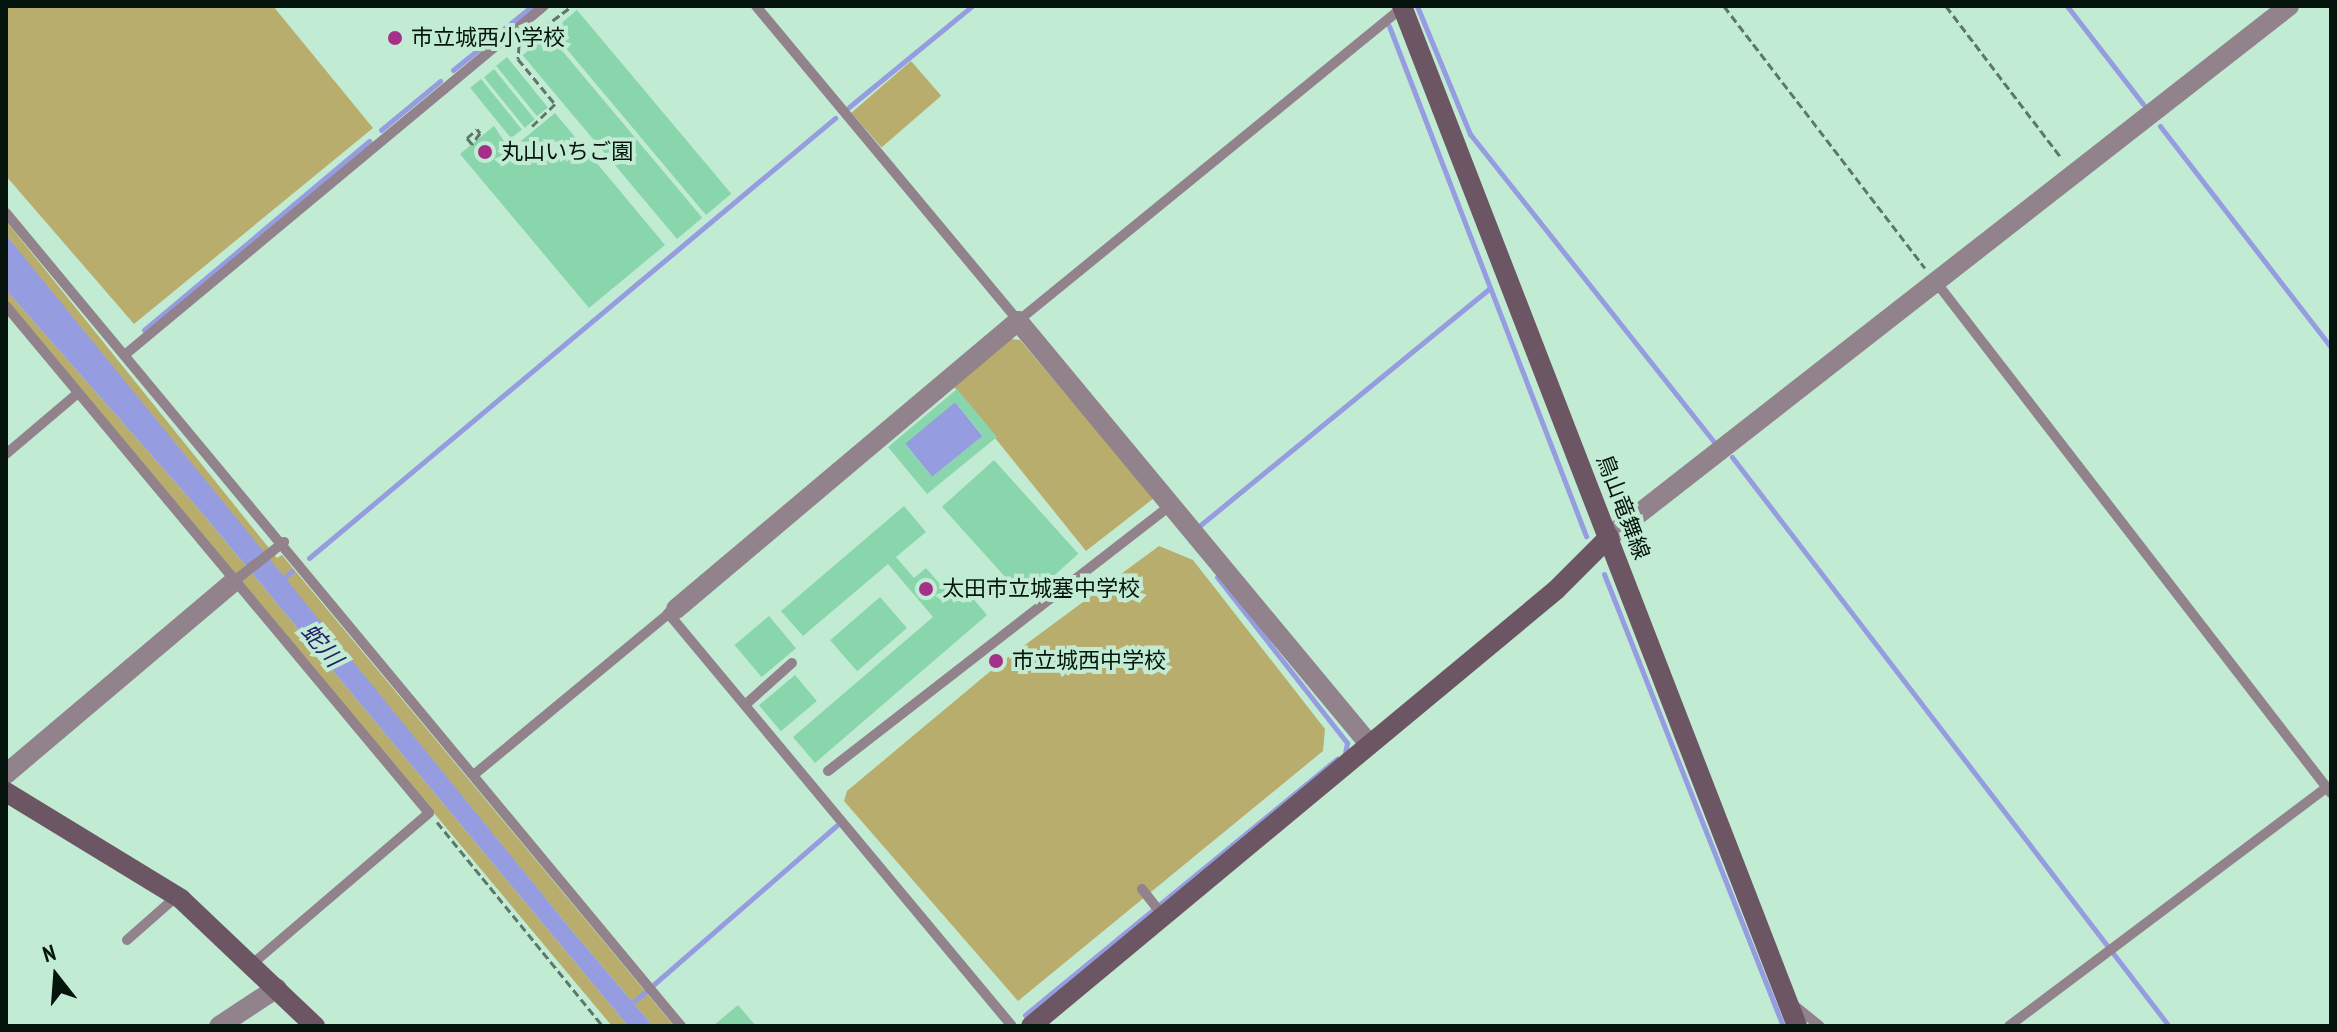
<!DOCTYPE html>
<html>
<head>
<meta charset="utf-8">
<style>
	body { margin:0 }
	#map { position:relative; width:2337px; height:1032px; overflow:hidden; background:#c2ebd3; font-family:"PT Sans Narrow","Noto Sans JP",sans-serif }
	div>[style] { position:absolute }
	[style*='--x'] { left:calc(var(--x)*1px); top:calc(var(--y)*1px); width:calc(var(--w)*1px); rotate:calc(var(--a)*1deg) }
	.green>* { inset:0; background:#b9ad6d; transform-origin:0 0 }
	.water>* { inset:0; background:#959cdf; transform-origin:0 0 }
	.stream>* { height:5px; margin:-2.5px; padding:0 2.5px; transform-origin:2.5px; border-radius:2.5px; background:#959cdf }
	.building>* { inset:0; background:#89d6ac; transform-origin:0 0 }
	.path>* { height:3px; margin-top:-1.5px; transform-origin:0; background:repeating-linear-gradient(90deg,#5d7869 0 8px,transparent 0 12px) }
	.lane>* { height:10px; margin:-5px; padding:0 5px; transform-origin:5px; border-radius:5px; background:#91828c }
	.street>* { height:20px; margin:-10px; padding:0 10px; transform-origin:10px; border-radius:10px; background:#91828c }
	.secondary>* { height:20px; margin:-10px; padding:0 10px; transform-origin:10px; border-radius:10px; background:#6c5664 }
	.dots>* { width:22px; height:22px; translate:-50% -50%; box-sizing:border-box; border:4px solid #c2ebd3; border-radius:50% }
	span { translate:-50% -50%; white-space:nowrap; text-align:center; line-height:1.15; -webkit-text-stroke:8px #c2ebd3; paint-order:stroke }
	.poi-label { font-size:22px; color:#05140c }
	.left { translate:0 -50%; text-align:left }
	.street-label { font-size:22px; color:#05140c }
	.water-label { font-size:24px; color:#241d6a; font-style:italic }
	.frame { position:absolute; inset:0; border:8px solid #05140c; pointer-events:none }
	.north { position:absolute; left:16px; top:936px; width:80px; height:80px; -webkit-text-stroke:6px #c2ebd3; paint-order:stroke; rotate:343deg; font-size:22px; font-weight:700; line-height:32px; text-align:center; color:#05140c }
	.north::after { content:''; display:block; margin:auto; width:28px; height:36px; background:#05140c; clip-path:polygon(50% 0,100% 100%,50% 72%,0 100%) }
</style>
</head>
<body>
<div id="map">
	<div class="green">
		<i style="clip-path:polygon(6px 6px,273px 6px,373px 128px,134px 324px,6px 176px)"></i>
		<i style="left:911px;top:61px;width:46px;height:79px;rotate:49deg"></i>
		<i style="clip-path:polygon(6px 221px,277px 558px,282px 555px,674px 1026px,653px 1026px,573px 932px,39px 278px,6px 235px)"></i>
		<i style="clip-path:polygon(6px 290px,197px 507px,628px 1026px,612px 1026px,601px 1013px,6px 301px)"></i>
		<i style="clip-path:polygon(1011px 339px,1020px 340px,1154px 498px,1086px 551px,954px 387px)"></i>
		<i style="clip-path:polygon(1159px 546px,1193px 560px,1325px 729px,1323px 751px,1018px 1001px,844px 801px,847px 791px,999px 664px)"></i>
	</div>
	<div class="water">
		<i style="clip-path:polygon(6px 235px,573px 932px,653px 1026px,628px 1026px,197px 507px,6px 290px)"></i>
		<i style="left:955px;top:402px;width:44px;height:65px;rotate:51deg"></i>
	</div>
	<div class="stream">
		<i style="--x:1417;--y:6;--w:139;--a:67.5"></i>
		<i style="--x:1470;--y:134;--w:392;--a:51.6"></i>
		<i style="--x:2067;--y:6;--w:124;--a:52.2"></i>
		<i style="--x:1389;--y:26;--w:547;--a:68.88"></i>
		<i style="--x:453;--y:70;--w:102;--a:-39"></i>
		<i style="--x:849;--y:107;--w:159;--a:-39.4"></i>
		<i style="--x:2160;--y:126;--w:279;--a:52.3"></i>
		<i style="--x:381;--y:130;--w:77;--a:-39.7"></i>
		<i style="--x:144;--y:330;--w:294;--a:-40"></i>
		<i style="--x:1732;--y:457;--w:717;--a:52.48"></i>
		<i style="--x:1198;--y:527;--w:377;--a:-39.3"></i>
		<i style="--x:309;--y:558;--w:686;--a:-39.91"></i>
		<i style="--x:1604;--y:574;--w:486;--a:68.4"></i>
		<i style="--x:1217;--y:577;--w:211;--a:51.9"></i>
		<i style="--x:1347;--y:743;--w:10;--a:101"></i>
		<i style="--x:281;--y:580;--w:14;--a:-39"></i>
		<i style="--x:630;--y:1005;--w:274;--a:-41"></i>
		<i style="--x:1025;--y:1015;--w:404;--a:-39.4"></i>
	</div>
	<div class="building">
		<i style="left:577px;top:10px;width:240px;height:33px;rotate:50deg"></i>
		<i style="left:548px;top:34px;width:240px;height:33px;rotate:50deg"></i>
		<i style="left:507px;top:57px;width:65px;height:14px;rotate:51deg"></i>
		<i style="left:494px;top:69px;width:65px;height:13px;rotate:51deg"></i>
		<i style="left:481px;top:79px;width:65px;height:14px;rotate:51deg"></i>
		<i style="clip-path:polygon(555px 113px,665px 245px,589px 308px,460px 154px,494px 126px,510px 150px)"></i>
		<i style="clip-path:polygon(evenodd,957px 389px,997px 437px,927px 494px,888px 447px,957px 389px,955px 402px,983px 436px,932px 477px,905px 444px,955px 402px)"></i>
		<i style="left:994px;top:460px;width:126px;height:70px;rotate:48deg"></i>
		<i style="clip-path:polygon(904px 506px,926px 532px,896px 557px,914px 578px,926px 568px,953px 599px,965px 589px,987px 615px,815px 763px,793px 737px,933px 617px,888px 564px,803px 636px,781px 611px)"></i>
		<i style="left:880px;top:597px;width:41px;height:66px;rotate:49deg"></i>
		<i style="left:769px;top:616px;width:42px;height:45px;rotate:50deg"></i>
		<i style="left:795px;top:675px;width:34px;height:47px;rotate:50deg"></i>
		<i style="clip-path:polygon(738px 1005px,756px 1026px,713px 1026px)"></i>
	</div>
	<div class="path">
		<i style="--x:1724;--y:6;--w:330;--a:52.5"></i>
		<i style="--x:1946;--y:6;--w:192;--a:52.8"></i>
		<i style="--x:524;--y:42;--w:60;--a:-36.9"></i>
		<i style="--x:519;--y:45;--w:14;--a:94"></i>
		<i style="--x:518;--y:59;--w:58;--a:50.6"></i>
		<i style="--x:555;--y:104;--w:32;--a:136"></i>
		<i style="--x:477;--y:129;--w:5;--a:53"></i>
		<i style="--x:480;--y:133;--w:14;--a:126"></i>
		<i style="--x:472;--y:144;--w:8;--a:-130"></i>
		<i style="--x:467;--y:138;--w:13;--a:-42"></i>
		<i style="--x:437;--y:822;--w:263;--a:50.9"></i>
	</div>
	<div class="lane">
		<i style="--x:756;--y:6;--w:410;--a:50.2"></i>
		<i style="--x:1018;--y:321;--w:497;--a:-39.2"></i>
		<i style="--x:6;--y:213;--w:1057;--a:50.3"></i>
		<i style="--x:1936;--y:282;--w:646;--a:52.3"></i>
		<i style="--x:6;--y:306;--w:660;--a:50.16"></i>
		<i style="--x:429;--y:813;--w:233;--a:139.5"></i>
		<i style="--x:127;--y:353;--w:542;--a:-39.77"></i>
		<i style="--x:6;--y:454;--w:94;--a:-40.3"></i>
		<i style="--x:233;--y:582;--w:65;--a:-38.1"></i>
		<i style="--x:668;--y:613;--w:537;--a:50.21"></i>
		<i style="--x:745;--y:705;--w:63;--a:-41.8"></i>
		<i style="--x:828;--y:771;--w:434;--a:-37.8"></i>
		<i style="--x:476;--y:773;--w:254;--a:-39.6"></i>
		<i style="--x:1142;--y:889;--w:34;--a:52"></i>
		<i style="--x:127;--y:940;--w:67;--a:-41.3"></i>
		<i style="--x:1790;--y:1002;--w:38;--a:39"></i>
		<i style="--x:2009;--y:1026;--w:398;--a:-36.9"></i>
	</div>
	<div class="street">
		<i style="--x:1609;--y:537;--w:863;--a:-37.99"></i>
		<i style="--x:676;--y:609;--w:447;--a:-40.1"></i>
		<i style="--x:1018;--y:321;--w:550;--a:50.31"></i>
		<i style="--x:6;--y:774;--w:297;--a:-40.2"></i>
		<i style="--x:219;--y:1026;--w:69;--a:-33.2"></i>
	</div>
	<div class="secondary">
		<i style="--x:1402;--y:6;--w:1094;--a:68.83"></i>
		<i style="--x:6;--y:792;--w:205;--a:31.4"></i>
		<i style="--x:181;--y:899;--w:185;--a:43.5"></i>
		<i style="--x:1031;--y:1026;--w:682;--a:-39.71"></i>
		<i style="--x:1556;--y:590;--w:75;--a:-45"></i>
	</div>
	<div class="dots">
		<i style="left:395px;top:38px;background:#a53089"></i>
		<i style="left:485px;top:152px;background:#a53089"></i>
		<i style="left:926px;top:589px;background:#a53089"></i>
		<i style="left:996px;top:661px;background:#a53089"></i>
	</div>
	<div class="poi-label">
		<span class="left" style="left:411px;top:38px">市立城西小学校</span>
		<span class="left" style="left:501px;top:152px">丸山いちご園</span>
		<span class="left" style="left:942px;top:589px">太田市立城塞中学校</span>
		<span class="left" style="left:1012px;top:661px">市立城西中学校</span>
	</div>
	<div class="street-label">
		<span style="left:1623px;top:507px;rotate:69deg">鳥山竜舞線</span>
	</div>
	<div class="water-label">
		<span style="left:322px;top:645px;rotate:50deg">蛇川</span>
	</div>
	<div class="frame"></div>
	<div class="north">N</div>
</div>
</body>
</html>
